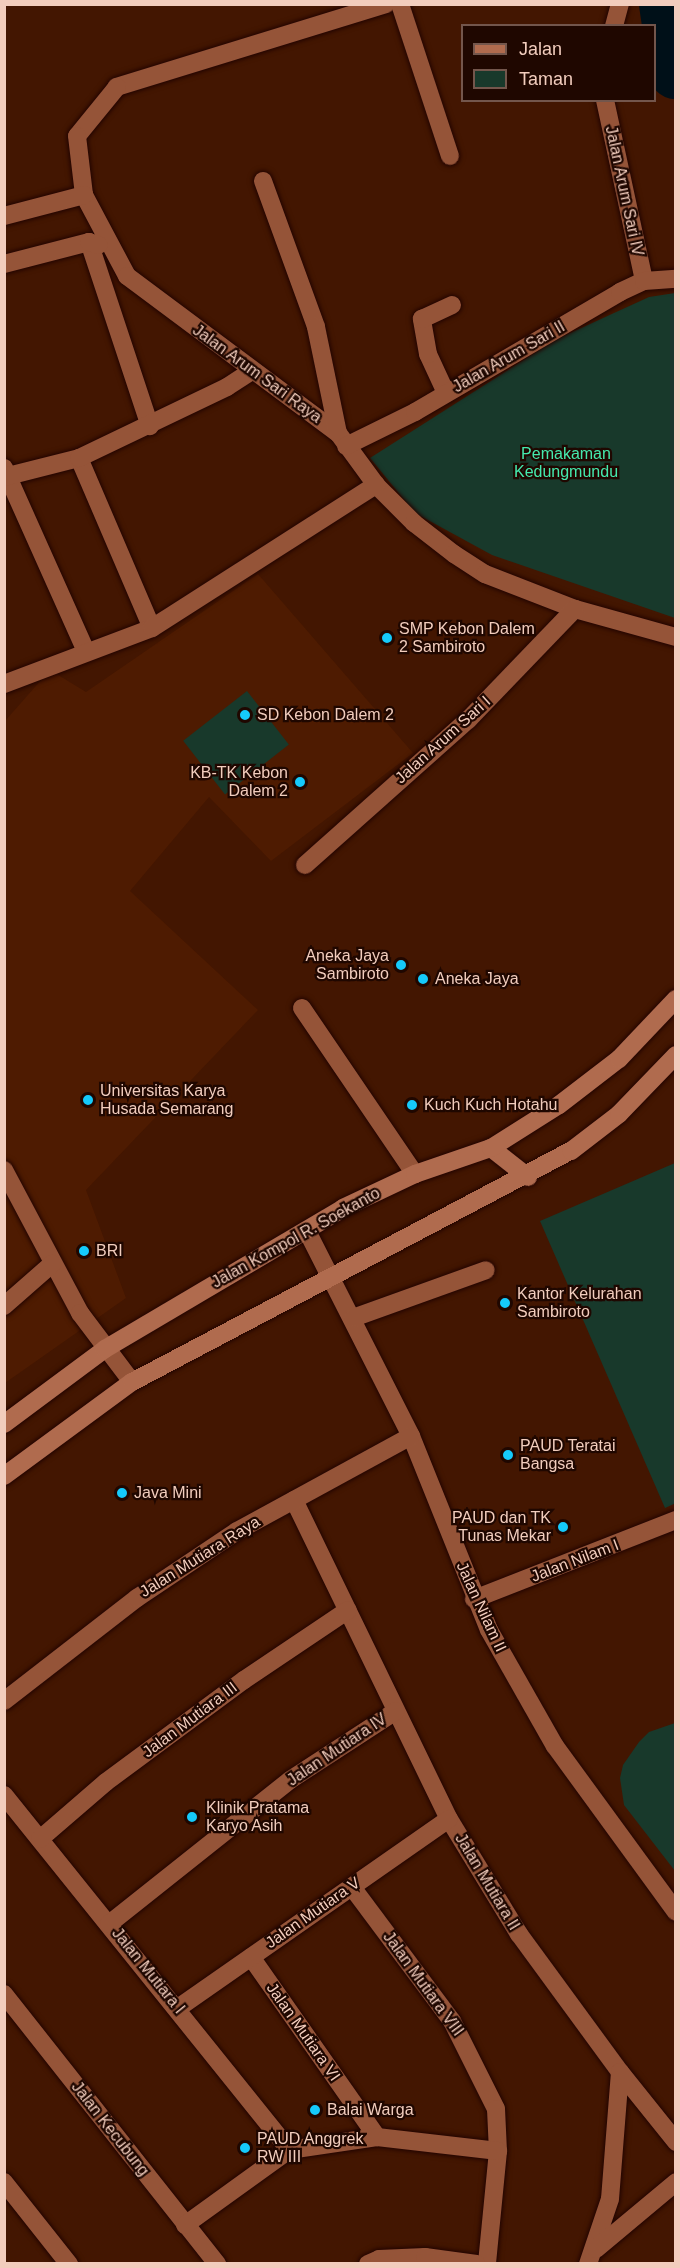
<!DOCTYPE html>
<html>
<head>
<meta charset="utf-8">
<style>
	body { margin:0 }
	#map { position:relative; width:680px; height:2268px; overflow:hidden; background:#431601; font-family:Helvetica,sans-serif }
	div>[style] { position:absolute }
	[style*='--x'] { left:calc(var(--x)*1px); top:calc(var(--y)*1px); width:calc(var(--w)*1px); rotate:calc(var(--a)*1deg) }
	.built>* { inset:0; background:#4e1b01 }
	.green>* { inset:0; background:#18392b; transform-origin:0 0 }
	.river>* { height:54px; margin:-27px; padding:0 27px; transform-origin:27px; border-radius:27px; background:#001018 }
	.roads { filter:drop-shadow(0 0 2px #220400) drop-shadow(0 0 2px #220400) }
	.minor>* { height:18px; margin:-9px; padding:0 9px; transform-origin:9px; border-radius:9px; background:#955438 }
	.major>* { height:18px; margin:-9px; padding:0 9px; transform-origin:9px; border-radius:9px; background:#b06b4e }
	.dots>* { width:16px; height:16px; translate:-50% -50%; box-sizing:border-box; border:3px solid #1f0700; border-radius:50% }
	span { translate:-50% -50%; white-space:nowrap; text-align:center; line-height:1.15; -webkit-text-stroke:4.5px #1f0700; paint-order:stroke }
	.street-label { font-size:16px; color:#f2cdbd }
	.park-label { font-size:16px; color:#45e9ad }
	.poi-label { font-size:16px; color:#f2cdbd }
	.left { translate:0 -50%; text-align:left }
	.right { translate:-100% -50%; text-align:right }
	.frame { position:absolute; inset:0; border:6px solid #f2cdbd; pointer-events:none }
	.legend { position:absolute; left:461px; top:24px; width:195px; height:78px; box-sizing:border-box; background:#1f0700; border:2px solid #73564c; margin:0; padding:8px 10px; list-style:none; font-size:18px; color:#f2cdbd }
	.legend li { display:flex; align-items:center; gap:12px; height:30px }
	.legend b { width:30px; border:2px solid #73564c }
</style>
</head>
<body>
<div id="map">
	<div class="built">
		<i style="clip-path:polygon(258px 574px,413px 753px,271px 861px,209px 797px,130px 891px,258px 1010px,86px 1190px,126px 1298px,5px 1383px,5px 721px,50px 670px,86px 692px)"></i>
	</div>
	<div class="green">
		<i style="clip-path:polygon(675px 293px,675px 618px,492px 555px,415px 513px,370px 458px,555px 340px,649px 297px)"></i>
		<i style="left:247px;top:691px;width:68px;height:81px;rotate:52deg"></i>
		<i style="clip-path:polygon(675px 1163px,676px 1503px,665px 1508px,540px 1221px)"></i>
		<i style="clip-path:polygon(675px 1723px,676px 1723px,675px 1871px,624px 1805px,620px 1778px,623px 1765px,639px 1742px,649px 1732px)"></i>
	</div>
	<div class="river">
		<i style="--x:666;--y:4;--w:69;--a:81.6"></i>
	</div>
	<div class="roads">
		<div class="minor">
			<i style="--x:386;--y:4;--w:282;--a:162.9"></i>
			<i style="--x:117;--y:87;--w:63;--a:129.2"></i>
			<i style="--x:77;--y:136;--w:59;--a:83.2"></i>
			<i style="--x:84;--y:195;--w:92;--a:62"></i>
			<i style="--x:127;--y:276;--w:263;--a:36.7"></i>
			<i style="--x:338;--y:433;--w:64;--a:53.8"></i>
			<i style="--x:376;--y:485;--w:54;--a:45"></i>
			<i style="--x:414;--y:523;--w:51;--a:37.8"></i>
			<i style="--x:454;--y:554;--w:37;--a:33"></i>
			<i style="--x:485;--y:574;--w:97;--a:21.3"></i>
			<i style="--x:575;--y:609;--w:105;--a:15.5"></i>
			<i style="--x:400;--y:4;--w:160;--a:71.8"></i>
			<i style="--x:614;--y:26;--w:23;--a:-75"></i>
			<i style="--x:605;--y:100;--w:185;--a:77.8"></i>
			<i style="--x:263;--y:181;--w:155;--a:70"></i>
			<i style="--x:316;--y:327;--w:108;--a:78.3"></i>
			<i style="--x:4;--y:216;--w:83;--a:-14.7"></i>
			<i style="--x:89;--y:242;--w:194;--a:71.7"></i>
			<i style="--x:4;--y:264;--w:88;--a:-14.5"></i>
			<i style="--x:89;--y:242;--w:10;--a:17"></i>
			<i style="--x:446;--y:393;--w:43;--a:-114.8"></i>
			<i style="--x:428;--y:354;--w:36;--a:-100"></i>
			<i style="--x:422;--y:319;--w:33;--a:-25"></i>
			<i style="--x:346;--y:446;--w:77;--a:-26.2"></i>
			<i style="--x:415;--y:412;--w:238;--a:-30.3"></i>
			<i style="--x:620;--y:292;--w:26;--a:-25"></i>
			<i style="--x:644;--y:281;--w:32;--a:-4"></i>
			<i style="--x:79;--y:458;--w:185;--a:66.8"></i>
			<i style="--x:4;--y:468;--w:201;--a:65.9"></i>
			<i style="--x:4;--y:477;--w:77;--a:-14.2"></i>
			<i style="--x:79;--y:458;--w:164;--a:-25.6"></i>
			<i style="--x:227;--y:387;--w:30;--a:-33"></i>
			<i style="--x:4;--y:684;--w:158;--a:-20.7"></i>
			<i style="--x:152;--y:628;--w:266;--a:-32.6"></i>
			<i style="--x:305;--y:865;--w:218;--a:-41.7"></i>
			<i style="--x:468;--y:720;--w:154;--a:-46.1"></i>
			<i style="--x:302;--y:1008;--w:201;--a:55.8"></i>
			<i style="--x:4;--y:1170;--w:162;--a:62"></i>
			<i style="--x:80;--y:1313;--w:86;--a:53"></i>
			<i style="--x:307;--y:1231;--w:230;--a:63.1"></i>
			<i style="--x:411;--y:1436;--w:209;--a:68.1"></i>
			<i style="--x:489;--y:1630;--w:133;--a:60.4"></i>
			<i style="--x:555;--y:1746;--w:205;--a:53.9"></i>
			<i style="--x:4;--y:1306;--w:64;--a:-41.2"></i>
			<i style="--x:353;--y:1318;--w:141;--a:-19.8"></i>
			<i style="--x:294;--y:1500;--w:355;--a:64.1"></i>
			<i style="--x:449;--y:1819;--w:135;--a:58.7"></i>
			<i style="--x:519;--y:1934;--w:171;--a:53.8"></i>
			<i style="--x:620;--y:2072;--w:127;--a:94.5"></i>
			<i style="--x:610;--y:2199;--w:69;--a:108.7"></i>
			<i style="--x:474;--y:1599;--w:217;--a:-21.4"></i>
			<i style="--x:4;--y:1701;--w:168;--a:-37.8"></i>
			<i style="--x:137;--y:1598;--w:120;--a:-33.8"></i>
			<i style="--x:237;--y:1531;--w:198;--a:-28.6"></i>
			<i style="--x:4;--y:1795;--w:455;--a:51.2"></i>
			<i style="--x:40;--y:1839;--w:87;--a:-40.8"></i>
			<i style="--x:106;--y:1782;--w:172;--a:-36.5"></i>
			<i style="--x:244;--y:1680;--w:125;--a:-33.9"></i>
			<i style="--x:352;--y:1887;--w:167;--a:53.3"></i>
			<i style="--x:452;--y:2021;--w:98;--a:63.4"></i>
			<i style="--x:496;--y:2109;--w:42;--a:87.3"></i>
			<i style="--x:498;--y:2151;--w:114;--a:95.6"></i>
			<i style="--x:109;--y:1924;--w:231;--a:-38.5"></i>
			<i style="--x:290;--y:1780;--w:126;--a:-33.1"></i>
			<i style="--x:251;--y:1957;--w:220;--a:55"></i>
			<i style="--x:4;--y:1994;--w:344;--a:51.7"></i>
			<i style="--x:178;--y:2008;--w:330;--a:-34.9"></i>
			<i style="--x:620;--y:2072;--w:90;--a:51.3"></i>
			<i style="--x:4;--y:2182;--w:105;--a:51.6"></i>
			<i style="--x:185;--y:2225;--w:128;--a:-35.8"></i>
			<i style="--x:289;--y:2150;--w:89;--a:-8.4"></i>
			<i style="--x:377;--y:2137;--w:122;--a:6.6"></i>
			<i style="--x:596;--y:2249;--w:104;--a:-39.9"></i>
			<i style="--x:368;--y:2264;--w:12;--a:-24"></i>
			<i style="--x:379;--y:2259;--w:46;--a:-2.5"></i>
			<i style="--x:425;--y:2257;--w:52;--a:7.7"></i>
		</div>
		<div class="major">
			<i style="--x:491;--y:1148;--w:47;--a:38.1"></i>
			<i style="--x:4;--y:1424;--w:126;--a:-36.6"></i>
			<i style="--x:105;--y:1349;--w:277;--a:-30.6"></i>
			<i style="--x:343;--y:1208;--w:80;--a:-25.3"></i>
			<i style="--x:415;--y:1174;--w:80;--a:-18.9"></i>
			<i style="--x:491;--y:1148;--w:80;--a:-32.3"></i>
			<i style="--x:559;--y:1105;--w:76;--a:-37.5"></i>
			<i style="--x:619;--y:1059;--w:83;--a:-46.5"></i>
			<i style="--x:4;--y:1476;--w:159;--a:-36.3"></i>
			<i style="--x:132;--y:1382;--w:496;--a:-27.8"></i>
			<i style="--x:571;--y:1151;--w:61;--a:-37.6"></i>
			<i style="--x:619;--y:1114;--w:82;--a:-46"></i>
		</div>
	</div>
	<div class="dots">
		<i style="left:387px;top:638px;background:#15cafb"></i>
		<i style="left:245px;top:715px;background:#15cafb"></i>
		<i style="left:300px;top:782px;background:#15cafb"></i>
		<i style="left:401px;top:965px;background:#15cafb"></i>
		<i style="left:423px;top:979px;background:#15cafb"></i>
		<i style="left:88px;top:1100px;background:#15cafb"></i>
		<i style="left:412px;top:1105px;background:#15cafb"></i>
		<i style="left:84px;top:1251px;background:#15cafb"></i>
		<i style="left:505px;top:1303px;background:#15cafb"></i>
		<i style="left:508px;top:1455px;background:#15cafb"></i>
		<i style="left:122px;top:1493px;background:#15cafb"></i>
		<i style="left:563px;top:1527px;background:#15cafb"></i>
		<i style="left:192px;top:1817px;background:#15cafb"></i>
		<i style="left:315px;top:2110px;background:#15cafb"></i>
		<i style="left:245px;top:2148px;background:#15cafb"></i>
	</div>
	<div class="street-label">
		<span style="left:624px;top:191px;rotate:78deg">Jalan Arum Sari IV</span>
		<span style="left:509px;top:357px;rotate:-30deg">Jalan Arum Sari II</span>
		<span style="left:257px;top:374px;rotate:36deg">Jalan Arum Sari Raya</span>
		<span style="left:443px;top:740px;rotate:-42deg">Jalan Arum Sari I</span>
		<span style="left:296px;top:1238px;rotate:-29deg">Jalan Kompol R. Soekanto</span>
		<span style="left:200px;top:1557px;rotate:-32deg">Jalan Mutiara Raya</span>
		<span style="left:575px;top:1561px;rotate:-21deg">Jalan Nilam I</span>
		<span style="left:481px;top:1607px;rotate:65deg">Jalan Nilam II</span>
		<span style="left:190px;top:1720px;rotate:-37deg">Jalan Mutiara III</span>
		<span style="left:337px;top:1750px;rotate:-34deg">Jalan Mutiara IV</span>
		<span style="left:487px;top:1882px;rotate:59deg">Jalan Mutiara II</span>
		<span style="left:313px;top:1913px;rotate:-35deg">Jalan Mutiara V</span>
		<span style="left:148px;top:1971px;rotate:51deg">Jalan Mutiara I</span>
		<span style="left:423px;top:1984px;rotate:54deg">Jalan Mutiara VIII</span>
		<span style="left:303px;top:2032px;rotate:55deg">Jalan Mutiara VI</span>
		<span style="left:110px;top:2129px;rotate:52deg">Jalan Kecubung</span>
	</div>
	<div class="park-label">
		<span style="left:566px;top:463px">Pemakaman<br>Kedungmundu</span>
	</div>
	<div class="poi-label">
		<span class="left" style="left:399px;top:638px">SMP Kebon Dalem<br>2 Sambiroto</span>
		<span class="left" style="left:257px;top:715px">SD Kebon Dalem 2</span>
		<span class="right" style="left:288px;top:782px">KB-TK Kebon<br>Dalem 2</span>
		<span class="right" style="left:389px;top:965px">Aneka Jaya<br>Sambiroto</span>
		<span class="left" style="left:435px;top:979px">Aneka Jaya</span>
		<span class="left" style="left:100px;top:1100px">Universitas Karya<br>Husada Semarang</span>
		<span class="left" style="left:424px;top:1105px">Kuch Kuch Hotahu</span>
		<span class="left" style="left:96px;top:1251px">BRI</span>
		<span class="left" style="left:517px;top:1303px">Kantor Kelurahan<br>Sambiroto</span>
		<span class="left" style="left:520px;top:1455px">PAUD Teratai<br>Bangsa</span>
		<span class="left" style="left:134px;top:1493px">Java Mini</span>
		<span class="right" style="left:551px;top:1527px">PAUD dan TK<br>Tunas Mekar</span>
		<span class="left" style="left:206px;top:1817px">Klinik Pratama<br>Karyo Asih</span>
		<span class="left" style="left:327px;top:2110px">Balai Warga</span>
		<span class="left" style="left:257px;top:2148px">PAUD Anggrek<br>RW III</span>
	</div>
	<div class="frame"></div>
	<ul class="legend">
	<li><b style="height:8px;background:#b06b4e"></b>Jalan</li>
	<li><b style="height:16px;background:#18392b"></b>Taman</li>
	</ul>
</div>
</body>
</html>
